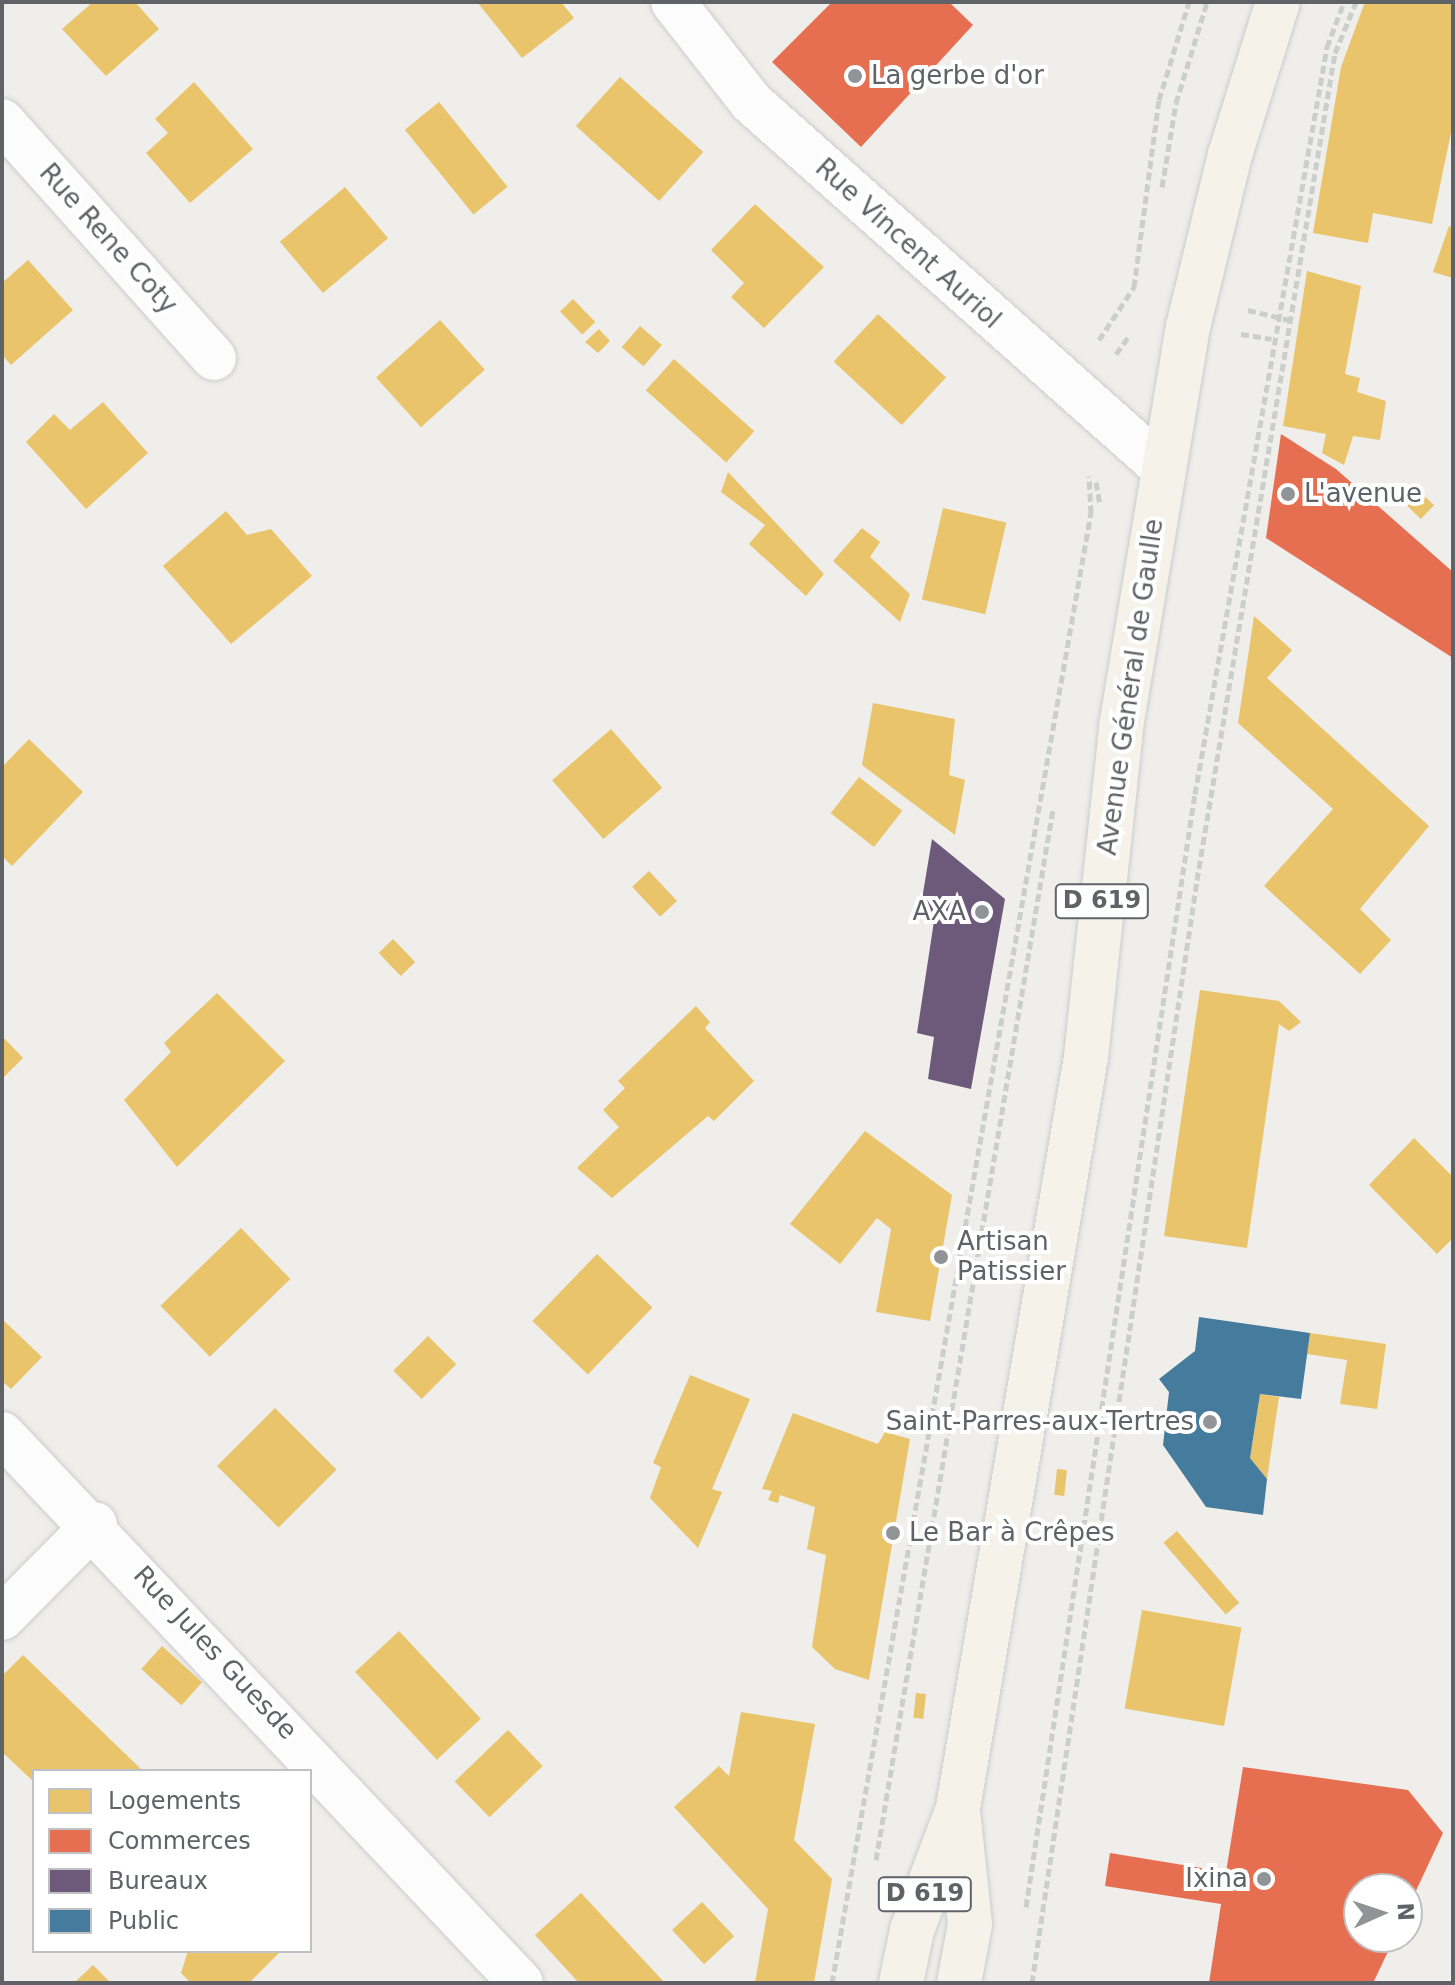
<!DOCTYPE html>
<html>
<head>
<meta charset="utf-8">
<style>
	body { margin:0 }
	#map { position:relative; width:1455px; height:1985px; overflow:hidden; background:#efeeea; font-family:"DejaVu Sans",sans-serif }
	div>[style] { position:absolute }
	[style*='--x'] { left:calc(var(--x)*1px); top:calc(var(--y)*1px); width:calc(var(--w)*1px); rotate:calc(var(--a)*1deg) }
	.homes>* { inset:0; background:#e9c46a; transform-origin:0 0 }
	.shops>* { inset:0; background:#e76f51 }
	.offices>* { inset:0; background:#6d597a }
	.public>* { inset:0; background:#457b9d }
	.path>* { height:5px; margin-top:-2.5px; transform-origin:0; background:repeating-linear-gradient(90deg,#cacfcc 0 8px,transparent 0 12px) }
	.roads { filter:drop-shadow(0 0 2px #cbcccc) drop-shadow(0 0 2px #cbcccc) }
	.street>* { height:44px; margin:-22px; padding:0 22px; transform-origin:22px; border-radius:22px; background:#fdfcfc }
	.primary>* { height:44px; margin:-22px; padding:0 22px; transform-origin:22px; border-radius:22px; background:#f4f2e9 }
	.dots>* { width:22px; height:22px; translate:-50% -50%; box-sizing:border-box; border:4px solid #fff; border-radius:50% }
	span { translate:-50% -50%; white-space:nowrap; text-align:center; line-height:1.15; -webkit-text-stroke:8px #fff; paint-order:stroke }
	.shield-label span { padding:2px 6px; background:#fff; border:2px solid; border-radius:6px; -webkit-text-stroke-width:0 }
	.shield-label { font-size:24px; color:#5f6368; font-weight:700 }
	.poi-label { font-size:26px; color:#5f6368 }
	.left { translate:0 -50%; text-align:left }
	.right { translate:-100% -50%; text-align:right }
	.street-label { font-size:26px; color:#5f6368 }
	.frame { position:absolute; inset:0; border:4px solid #5f6368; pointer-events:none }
	.legend { position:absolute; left:32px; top:1769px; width:280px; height:184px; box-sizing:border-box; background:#fff; border:2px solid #bfc1c3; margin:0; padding:10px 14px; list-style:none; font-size:24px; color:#5f6368 }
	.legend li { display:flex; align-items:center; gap:16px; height:40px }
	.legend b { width:40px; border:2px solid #bfc1c3 }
	.north { position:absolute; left:1343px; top:1873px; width:80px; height:80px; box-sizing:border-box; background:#fff; border:2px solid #bfc1c3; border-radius:50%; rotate:87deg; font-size:22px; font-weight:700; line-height:32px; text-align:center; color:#5f6368 }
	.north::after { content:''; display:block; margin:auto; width:28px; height:36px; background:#919496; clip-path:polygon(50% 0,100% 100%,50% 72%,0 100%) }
</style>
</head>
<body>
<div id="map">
	<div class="homes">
		<i style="clip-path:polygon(93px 2px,135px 2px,159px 29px,106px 76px,62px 29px)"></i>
		<i style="clip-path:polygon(477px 2px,561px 2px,574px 18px,522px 58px)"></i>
		<i style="clip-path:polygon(1365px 2px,1453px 2px,1453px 123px,1432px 224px,1373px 213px,1368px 243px,1313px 233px,1341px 67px)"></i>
		<i style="left:620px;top:77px;width:112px;height:66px;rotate:42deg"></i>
		<i style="clip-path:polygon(194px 82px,253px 149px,190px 203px,146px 153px,168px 133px,155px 119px)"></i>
		<i style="left:439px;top:102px;width:109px;height:44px;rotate:51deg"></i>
		<i style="left:345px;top:187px;width:67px;height:85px;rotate:50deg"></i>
		<i style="clip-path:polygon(755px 204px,824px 267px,764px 328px,731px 297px,744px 283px,711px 250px)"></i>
		<i style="clip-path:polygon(1449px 226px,1453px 228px,1453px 278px,1433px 272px)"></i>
		<i style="clip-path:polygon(28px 260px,73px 310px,11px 365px,2px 355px,2px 283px)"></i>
		<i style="clip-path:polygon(1307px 271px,1361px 286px,1345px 374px,1360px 378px,1357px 392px,1386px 401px,1380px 440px,1353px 436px,1344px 465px,1322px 453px,1326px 434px,1283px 426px)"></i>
		<i style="left:573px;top:299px;width:32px;height:18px;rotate:46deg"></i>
		<i style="left:878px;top:314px;width:93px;height:65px;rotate:43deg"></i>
		<i style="left:440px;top:320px;width:67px;height:86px;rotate:48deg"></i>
		<i style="left:640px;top:326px;width:29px;height:28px;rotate:41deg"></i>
		<i style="clip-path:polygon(599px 329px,610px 341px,598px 353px,585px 342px)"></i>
		<i style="left:674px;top:359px;width:108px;height:42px;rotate:42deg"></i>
		<i style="clip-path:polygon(103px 402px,148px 453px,86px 509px,26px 442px,54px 414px,70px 430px)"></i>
		<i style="clip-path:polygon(728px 472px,824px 574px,806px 596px,749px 544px,765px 525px,721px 492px)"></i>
		<i style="left:1411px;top:483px;width:32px;height:19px;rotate:44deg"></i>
		<i style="left:943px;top:508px;width:65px;height:94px;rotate:13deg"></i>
		<i style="clip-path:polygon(226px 511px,247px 535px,271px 529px,312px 576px,231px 644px,163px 566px)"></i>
		<i style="clip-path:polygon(862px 528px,880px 542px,870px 557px,910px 594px,900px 622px,833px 561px)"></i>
		<i style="clip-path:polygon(1254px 616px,1292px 650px,1267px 678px,1429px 826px,1360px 909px,1391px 940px,1360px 974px,1264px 886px,1333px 809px,1238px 723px)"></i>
		<i style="clip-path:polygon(873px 703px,955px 719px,949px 775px,965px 780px,955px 835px,862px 765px)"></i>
		<i style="left:611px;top:729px;width:78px;height:78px;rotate:49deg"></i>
		<i style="clip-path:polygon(29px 739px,83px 792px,12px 866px,2px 856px,2px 767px)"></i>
		<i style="left:859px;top:777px;width:55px;height:46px;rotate:38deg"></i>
		<i style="left:649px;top:871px;width:41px;height:23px;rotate:47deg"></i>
		<i style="left:393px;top:939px;width:32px;height:20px;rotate:46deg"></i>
		<i style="clip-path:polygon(1200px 990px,1279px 1001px,1301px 1022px,1289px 1031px,1279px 1024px,1247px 1248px,1164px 1236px)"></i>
		<i style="clip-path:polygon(217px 993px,285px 1061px,177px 1167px,124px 1100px,171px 1052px,164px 1043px)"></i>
		<i style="clip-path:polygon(696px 1006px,710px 1022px,705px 1028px,754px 1081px,714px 1121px,708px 1116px,612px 1198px,577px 1168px,619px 1127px,603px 1110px,625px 1088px,618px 1081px)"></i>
		<i style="clip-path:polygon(2px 1036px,23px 1058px,2px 1079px)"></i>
		<i style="clip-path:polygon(865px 1131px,952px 1195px,930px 1321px,876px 1312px,891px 1229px,877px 1218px,840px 1264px,790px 1224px)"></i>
		<i style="clip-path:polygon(1414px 1138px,1453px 1177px,1453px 1238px,1437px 1254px,1369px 1185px)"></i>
		<i style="left:241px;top:1228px;width:71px;height:112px;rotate:46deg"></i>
		<i style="left:597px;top:1254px;width:77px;height:93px;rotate:44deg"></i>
		<i style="clip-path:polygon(2px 1319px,42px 1357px,11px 1389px,2px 1381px)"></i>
		<i style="clip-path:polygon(1310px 1333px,1386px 1344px,1377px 1409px,1340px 1404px,1347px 1360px,1307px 1354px)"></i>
		<i style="left:428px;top:1336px;width:40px;height:49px;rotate:45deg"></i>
		<i style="clip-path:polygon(690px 1375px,750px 1399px,712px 1489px,722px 1492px,698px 1548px,650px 1498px,661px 1467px,653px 1463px)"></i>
		<i style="clip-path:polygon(1260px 1394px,1279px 1397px,1267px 1479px,1250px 1458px)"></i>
		<i style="left:275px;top:1408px;width:87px;height:82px;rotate:45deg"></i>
		<i style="clip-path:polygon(793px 1413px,878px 1444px,885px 1432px,910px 1439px,869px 1680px,835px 1669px,812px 1647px,826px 1555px,807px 1549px,815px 1507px,780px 1495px,778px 1503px,768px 1500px,772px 1491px,762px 1489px)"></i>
		<i style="left:1057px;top:1469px;width:10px;height:26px;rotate:6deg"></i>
		<i style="left:1177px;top:1531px;width:95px;height:18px;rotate:49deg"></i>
		<i style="left:1142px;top:1610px;width:101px;height:100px;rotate:10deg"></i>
		<i style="left:399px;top:1631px;width:120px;height:60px;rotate:47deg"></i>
		<i style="left:162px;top:1646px;width:54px;height:31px;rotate:42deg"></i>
		<i style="clip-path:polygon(23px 1655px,143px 1771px,34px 1771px,34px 1782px,2px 1752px,2px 1676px)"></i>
		<i style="left:916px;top:1693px;width:10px;height:25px;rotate:6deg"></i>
		<i style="clip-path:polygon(741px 1712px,815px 1724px,794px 1840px,832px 1879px,814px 1983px,755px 1983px,768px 1909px,674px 1807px,719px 1766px,729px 1776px)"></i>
		<i style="left:508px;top:1730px;width:50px;height:74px;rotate:46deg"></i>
		<i style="clip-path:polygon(581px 1893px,665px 1983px,579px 1983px,535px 1935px)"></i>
		<i style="left:702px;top:1902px;width:47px;height:41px;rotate:47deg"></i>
		<i style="clip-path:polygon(188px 1951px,281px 1951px,249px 1983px,191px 1983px,181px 1973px)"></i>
		<i style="clip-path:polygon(93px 1965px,111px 1983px,74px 1983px)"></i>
	</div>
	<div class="shops">
		<i style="clip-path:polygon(832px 2px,949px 2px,973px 25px,861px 147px,772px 62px)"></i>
		<i style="clip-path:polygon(1281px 434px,1336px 469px,1453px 572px,1453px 658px,1266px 538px)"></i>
		<i style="clip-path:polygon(1243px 1767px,1408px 1790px,1443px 1833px,1407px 1910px,1407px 1889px,1359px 1889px,1359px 1937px,1395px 1937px,1373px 1983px,1209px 1983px,1221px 1904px,1105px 1886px,1110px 1853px,1226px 1872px)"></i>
	</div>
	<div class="offices">
		<i style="clip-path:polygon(932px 839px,1005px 899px,971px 1089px,928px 1079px,934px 1037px,917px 1033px,934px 921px,919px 917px)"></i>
	</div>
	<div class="public">
		<i style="clip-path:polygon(1199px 1317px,1310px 1333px,1301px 1399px,1260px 1394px,1250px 1458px,1267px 1479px,1263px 1515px,1206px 1507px,1163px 1445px,1169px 1392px,1159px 1379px,1195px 1351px)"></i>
	</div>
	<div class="path">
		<i style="--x:1162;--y:187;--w:85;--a:-80.5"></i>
		<i style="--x:1176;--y:103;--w:106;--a:-72.9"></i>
		<i style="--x:1248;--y:310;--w:43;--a:13.4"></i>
		<i style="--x:1241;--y:334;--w:31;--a:9"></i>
		<i style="--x:1099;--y:340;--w:64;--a:-56.6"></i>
		<i style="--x:1134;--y:287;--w:189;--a:-82.4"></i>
		<i style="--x:1159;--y:100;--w:102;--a:-73"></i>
		<i style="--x:1116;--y:354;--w:22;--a:-54"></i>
		<i style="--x:1096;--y:482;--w:22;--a:80"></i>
		<i style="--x:876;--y:1860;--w:1066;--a:-80.44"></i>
		<i style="--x:1026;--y:1907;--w:1126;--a:-81.37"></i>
		<i style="--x:1195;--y:794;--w:759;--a:-79.98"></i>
		<i style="--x:1327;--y:47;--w:48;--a:-69.3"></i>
		<i style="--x:832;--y:1983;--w:1493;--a:-80.01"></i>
		<i style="--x:1091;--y:513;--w:37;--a:-93"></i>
		<i style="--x:1032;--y:1983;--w:1115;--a:-81.49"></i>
		<i style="--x:1197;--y:880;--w:838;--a:-80.53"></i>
		<i style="--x:1335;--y:53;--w:55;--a:-67.6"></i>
	</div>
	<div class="roads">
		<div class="street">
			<i style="--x:673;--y:2;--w:127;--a:52"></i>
			<i style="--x:751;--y:102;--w:551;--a:41.62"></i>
			<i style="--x:2;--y:121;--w:318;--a:48.2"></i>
			<i style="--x:2;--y:1434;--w:755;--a:46.61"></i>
			<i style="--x:2;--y:1618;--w:132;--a:-45.3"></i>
		</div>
		<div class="primary">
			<i style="--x:901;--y:1983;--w:54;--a:-78.3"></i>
			<i style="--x:912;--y:1930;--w:130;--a:-69.3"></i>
			<i style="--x:958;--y:1808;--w:762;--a:-80.33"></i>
			<i style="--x:1086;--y:1057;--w:332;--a:-83.9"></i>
			<i style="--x:1121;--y:727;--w:406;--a:-80.5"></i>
			<i style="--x:1188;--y:327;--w:177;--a:-76.3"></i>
			<i style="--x:1230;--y:155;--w:160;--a:-72.6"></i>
			<i style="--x:959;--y:1983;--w:60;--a:-79.4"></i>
			<i style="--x:970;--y:1924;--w:106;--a:-96"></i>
		</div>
	</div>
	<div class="dots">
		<i style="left:855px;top:76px;background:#919496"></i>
		<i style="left:1288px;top:494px;background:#919496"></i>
		<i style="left:982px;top:912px;background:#919496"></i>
		<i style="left:941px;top:1257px;background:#919496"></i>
		<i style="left:1210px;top:1422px;background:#919496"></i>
		<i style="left:893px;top:1533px;background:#919496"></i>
		<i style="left:1264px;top:1879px;background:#919496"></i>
	</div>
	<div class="shield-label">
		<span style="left:1102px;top:901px">D 619</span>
		<span style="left:925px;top:1894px">D 619</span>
	</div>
	<div class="poi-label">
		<span class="left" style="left:871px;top:76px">La gerbe d'or</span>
		<span class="left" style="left:1304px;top:494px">L'avenue</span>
		<span class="right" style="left:966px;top:912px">AXA</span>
		<span class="left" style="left:957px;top:1257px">Artisan<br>Patissier</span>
		<span class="right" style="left:1194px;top:1422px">Saint-Parres-aux-Tertres</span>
		<span class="left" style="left:909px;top:1533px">Le Bar à Crêpes</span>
		<span class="right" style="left:1248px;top:1879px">Ixina</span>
	</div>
	<div class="street-label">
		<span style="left:108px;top:239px;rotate:48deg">Rue Rene Coty</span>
		<span style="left:908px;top:244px;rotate:42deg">Rue Vincent Auriol</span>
		<span style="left:1131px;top:687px;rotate:-82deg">Avenue Général de Gaulle</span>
		<span style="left:215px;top:1653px;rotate:47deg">Rue Jules Guesde</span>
	</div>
	<div class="frame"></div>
	<ul class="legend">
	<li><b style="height:22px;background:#e9c46a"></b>Logements</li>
	<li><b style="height:22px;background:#e76f51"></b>Commerces</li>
	<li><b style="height:22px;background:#6d597a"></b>Bureaux</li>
	<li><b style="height:22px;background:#457b9d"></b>Public</li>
	</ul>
	<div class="north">N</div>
</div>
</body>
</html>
